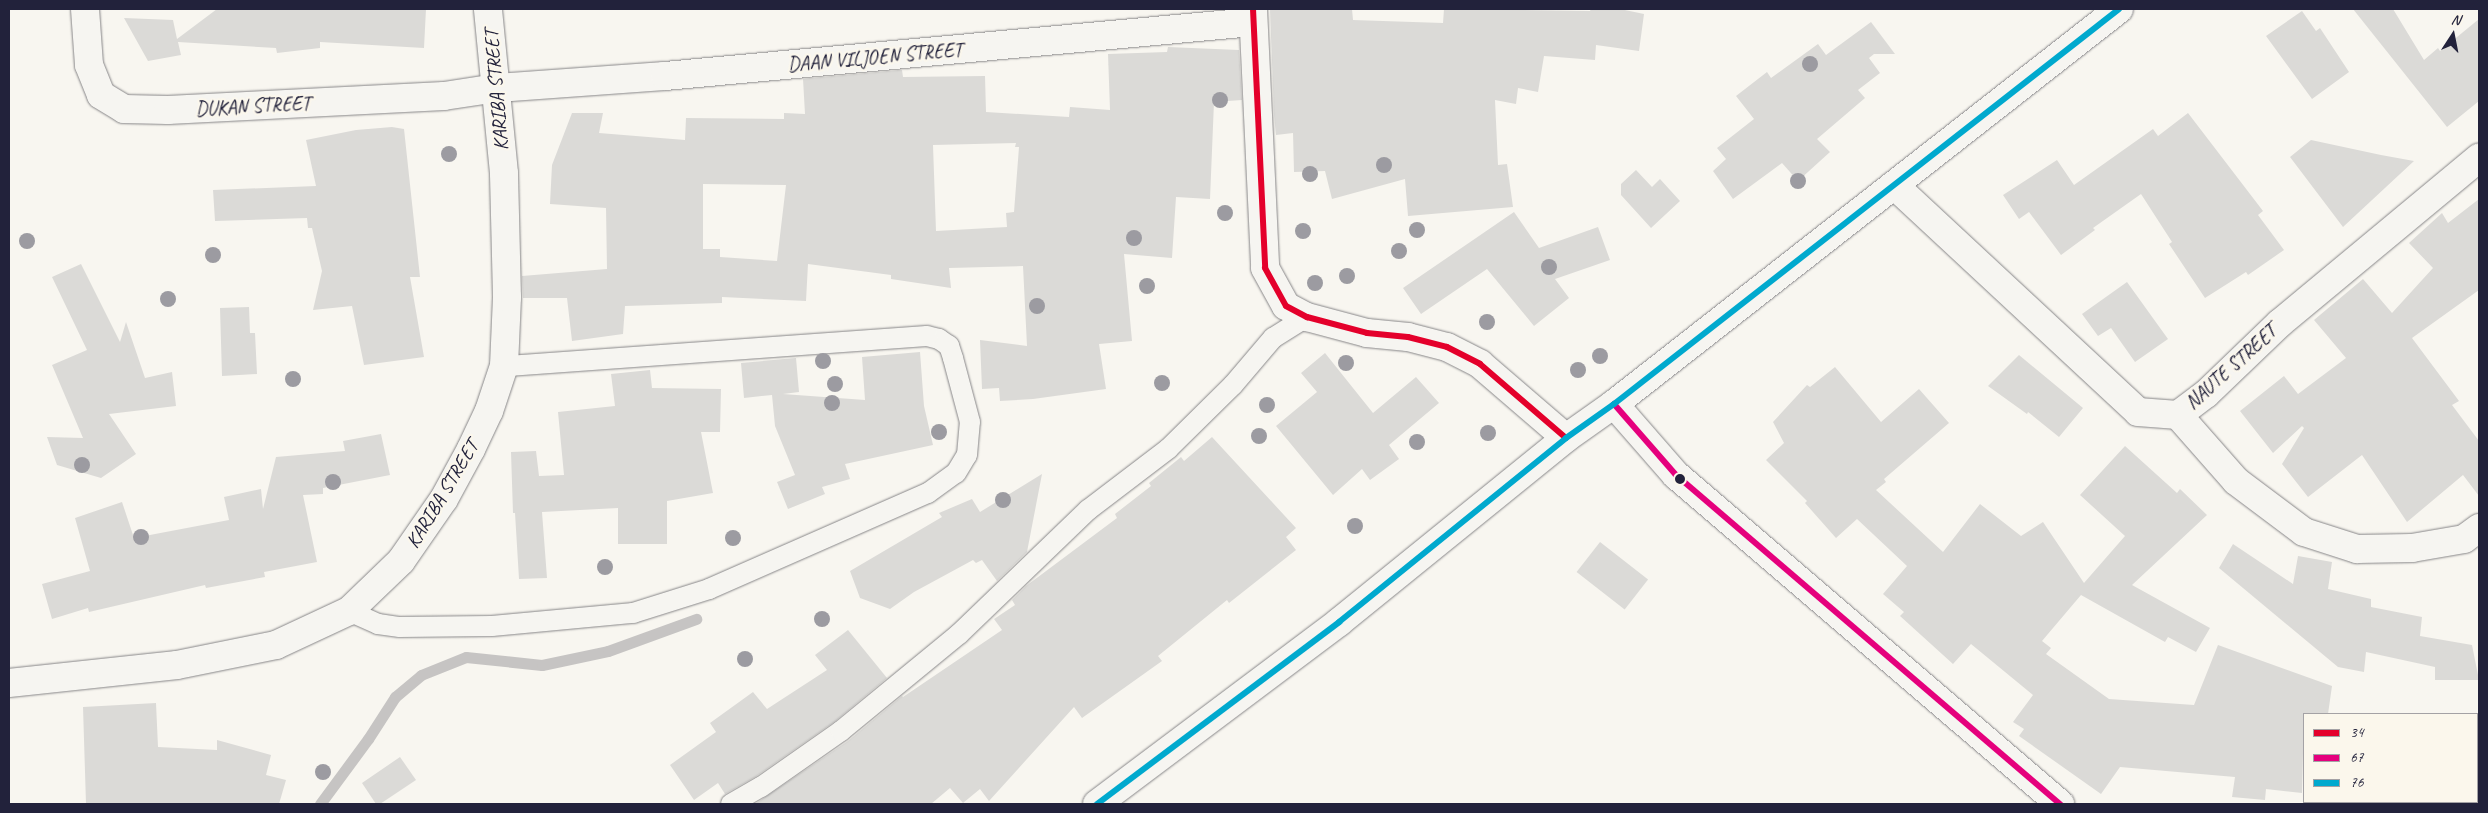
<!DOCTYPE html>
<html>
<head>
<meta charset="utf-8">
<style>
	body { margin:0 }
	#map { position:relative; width:2488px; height:813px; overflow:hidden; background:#f8f6f0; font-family:Caveat,sans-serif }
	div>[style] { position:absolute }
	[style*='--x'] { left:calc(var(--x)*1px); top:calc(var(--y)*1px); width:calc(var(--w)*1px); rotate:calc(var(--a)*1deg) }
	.stream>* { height:11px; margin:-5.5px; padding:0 5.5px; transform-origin:5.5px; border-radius:5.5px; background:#c6c4c3 }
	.building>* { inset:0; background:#dbdad7; transform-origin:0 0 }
	.roads { filter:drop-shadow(0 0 1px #878688) drop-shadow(0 0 1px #878688) }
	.service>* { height:20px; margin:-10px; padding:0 10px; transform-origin:10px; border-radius:10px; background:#f6f5f1 }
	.minor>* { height:28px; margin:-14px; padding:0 14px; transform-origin:14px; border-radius:14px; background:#f6f5f1 }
	.secondary>* { height:28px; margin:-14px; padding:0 14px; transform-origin:14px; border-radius:14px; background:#f6f5f1 }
	.bus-1>* { height:6px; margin:-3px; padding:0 3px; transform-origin:3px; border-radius:3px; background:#e4002b }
	.bus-2>* { height:6px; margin:-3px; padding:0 3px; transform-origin:3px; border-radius:3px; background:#e5007d }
	.bus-3>* { height:6px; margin:-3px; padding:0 3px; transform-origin:3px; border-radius:3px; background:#00a9ce }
	.trees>* { width:16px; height:16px; margin:-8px; border-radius:50%; background:#9c9ba1 }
	.dots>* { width:14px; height:14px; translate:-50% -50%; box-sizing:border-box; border:2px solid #fbf7ec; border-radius:50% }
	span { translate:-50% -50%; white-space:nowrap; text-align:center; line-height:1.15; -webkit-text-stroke:4.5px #fbf7ec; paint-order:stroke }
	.street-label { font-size:20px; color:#22223b }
	.frame { position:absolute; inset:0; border:10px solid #22223b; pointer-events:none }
	.legend { position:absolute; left:2303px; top:713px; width:175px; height:90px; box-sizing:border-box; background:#fbf7ec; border:1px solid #a4a2a5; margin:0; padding:6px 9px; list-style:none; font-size:15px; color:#22223b }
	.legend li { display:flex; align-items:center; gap:10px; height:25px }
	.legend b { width:25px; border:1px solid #a4a2a5 }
	.north { position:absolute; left:2428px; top:10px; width:50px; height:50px; -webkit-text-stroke:4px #fbf7ec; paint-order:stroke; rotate:11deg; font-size:14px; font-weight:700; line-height:20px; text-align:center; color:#22223b }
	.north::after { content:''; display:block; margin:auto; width:18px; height:22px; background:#22223b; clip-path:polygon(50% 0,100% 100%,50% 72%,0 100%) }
</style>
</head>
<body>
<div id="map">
	<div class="stream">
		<i style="--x:320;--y:804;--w:81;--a:-53.6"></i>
		<i style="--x:368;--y:739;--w:50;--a:-57.3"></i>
		<i style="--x:395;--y:697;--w:34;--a:-40"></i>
		<i style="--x:421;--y:675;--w:48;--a:-21.8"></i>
		<i style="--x:466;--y:657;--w:76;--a:6"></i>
		<i style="--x:542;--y:665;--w:67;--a:-12"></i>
		<i style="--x:608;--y:651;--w:94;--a:-20"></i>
	</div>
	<div class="building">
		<i style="clip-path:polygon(217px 9px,426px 9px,424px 48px,320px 42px,320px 48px,277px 53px,276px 48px,178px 42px,181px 55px,148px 61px,124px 18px,173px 20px,177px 39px)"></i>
		<i style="clip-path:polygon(1270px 9px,1352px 9px,1353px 20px,1443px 23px,1444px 9px,1590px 11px,1591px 9px,1620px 9px,1644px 14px,1639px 51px,1596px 45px,1595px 60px,1544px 56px,1538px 92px,1518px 88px,1516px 104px,1495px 100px,1498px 165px,1507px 164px,1513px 207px,1408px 216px,1405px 179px,1332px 199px,1325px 171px,1294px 172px,1293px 133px,1276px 135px,1274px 115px)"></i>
		<i style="clip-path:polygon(2353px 9px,2393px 9px,2424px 60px,2438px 48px,2440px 51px,2479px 19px,2479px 101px,2447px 127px)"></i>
		<i style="clip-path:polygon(2302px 11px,2316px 31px,2320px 28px,2349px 72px,2312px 99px,2266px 36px)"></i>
		<i style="clip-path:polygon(1871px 22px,1895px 54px,1874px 54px,1869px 58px,1880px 73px,1858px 90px,1865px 98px,1817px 139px,1830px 152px,1798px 181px,1782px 163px,1733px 199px,1713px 171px,1726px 159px,1717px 148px,1754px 119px,1736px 96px,1767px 72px,1771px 78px,1818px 44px,1826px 55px)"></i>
		<i style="clip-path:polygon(evenodd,1168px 47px,1239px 50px,1242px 100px,1214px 102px,1210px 199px,1176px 197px,1172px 258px,1124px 254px,1132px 341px,1099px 344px,1106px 389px,1033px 399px,1000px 401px,999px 388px,982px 389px,980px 340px,1027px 346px,1023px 266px,949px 268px,951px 288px,891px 279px,891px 275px,808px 264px,806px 301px,722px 297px,722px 303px,625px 306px,623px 334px,572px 341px,567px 298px,523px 298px,522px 276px,607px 269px,606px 208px,550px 204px,552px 165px,572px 113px,603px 113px,599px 133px,685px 140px,686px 118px,784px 119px,784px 113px,805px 114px,803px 79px,902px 70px,903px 77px,985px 76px,986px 112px,1069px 117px,1070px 107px,1110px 110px,1108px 54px,1167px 52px,1168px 47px,1016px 143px,1015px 147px,1019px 147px,1014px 212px,1006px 213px,1007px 227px,936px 231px,933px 145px,1016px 143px,1168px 47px,703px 184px,786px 185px,777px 261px,720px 257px,720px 249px,703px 249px,703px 184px)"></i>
		<i style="clip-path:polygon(2188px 113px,2263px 211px,2258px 215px,2284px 250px,2248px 275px,2246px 272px,2205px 298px,2169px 244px,2172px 242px,2141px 194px,2093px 228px,2095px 230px,2061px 255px,2029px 212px,2019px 219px,2003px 195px,2057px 160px,2074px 185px,2153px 129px,2158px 136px)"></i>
		<i style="clip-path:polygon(392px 127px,404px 129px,420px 277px,410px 277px,424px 357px,364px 365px,352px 306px,313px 310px,322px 271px,312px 228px,308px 228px,307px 218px,215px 221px,213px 190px,316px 186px,306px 140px,356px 130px)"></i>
		<i style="clip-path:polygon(2311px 140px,2381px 155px,2414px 161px,2343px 227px,2290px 157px)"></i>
		<i style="clip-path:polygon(1636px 170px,1652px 187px,1660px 179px,1680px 201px,1651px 228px,1621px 195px,1621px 184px)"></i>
		<i style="clip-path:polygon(2479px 199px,2479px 290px,2412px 338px,2459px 401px,2452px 405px,2479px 441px,2479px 496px,2463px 475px,2407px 522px,2362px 455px,2308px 497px,2282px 464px,2304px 428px,2302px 426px,2273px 453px,2240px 411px,2284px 376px,2298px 394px,2346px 358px,2314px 320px,2363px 279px,2392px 313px,2433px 268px,2409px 243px,2442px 213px,2448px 223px)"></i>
		<i style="clip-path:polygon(1514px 212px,1539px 248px,1598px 227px,1610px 260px,1555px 279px,1569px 298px,1534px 326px,1487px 269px,1421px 314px,1403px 288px)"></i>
		<i style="clip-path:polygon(81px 264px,120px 342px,126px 322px,145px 378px,172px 372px,176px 406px,109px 414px,136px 454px,101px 478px,57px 465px,47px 437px,83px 438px,52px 365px,87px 350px,52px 277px)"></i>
		<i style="clip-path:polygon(2127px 282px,2168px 339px,2135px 362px,2111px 328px,2098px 336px,2082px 314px)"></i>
		<i style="clip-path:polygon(249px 307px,250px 333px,255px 333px,257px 374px,222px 376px,220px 308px)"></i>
		<i style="clip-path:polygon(920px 352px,924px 406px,933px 445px,845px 464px,850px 479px,822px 487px,825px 494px,788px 509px,777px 482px,795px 475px,775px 426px,772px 395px,744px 398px,741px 363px,796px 358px,799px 392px,783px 394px,865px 400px,862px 357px)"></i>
		<i style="clip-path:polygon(1325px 353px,1373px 413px,1416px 377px,1439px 403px,1389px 445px,1399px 459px,1370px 480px,1362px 469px,1333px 495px,1276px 426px,1317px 392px,1301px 373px)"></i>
		<i style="clip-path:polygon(2019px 355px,2083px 408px,2059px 437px,2028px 412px,2027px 414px,1988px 386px)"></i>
		<i style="clip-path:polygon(1835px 367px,1881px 422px,1919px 389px,1949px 423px,1884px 479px,1886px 482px,1876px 490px,1943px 552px,1980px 504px,2021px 536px,2043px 522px,2084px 583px,2125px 536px,2080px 495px,2125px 446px,2177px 493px,2180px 489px,2207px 515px,2132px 585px,2210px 628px,2196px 652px,2168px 637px,2165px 642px,2081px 595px,2042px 641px,2051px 648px,2046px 654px,2109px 699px,2194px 705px,2218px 645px,2332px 686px,2328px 714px,2304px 714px,2302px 793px,2266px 789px,2265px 800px,2232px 797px,2235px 777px,2120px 767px,2101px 794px,2019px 736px,2024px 729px,2013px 722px,2033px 695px,1971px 644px,1953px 664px,1900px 616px,1904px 612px,1883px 594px,1907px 566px,1857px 519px,1836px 538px,1805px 503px,1807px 501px,1766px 460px,1784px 443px,1773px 422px,1807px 385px,1810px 387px)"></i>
		<i style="clip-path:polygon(650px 370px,652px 388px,721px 389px,720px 432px,701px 432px,713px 493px,667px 501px,667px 544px,618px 544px,618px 508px,542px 512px,547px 578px,519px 579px,515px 513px,513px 513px,511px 452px,536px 451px,539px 476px,564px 475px,558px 412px,615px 406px,611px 374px)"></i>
		<i style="clip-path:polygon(381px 434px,390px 475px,323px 488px,323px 494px,303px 495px,317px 562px,264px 572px,265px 577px,206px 588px,205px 585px,89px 612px,88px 608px,52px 619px,42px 584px,90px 571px,75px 518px,122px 502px,134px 538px,229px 520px,224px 497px,261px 489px,263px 509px,276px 457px,345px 451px,343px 441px)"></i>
		<i style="clip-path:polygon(1212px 437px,1296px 528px,1286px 537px,1296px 550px,1229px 603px,1227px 600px,1158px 656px,1162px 661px,1082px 718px,1074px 707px,989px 801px,980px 789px,963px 803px,950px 788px,931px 804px,755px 804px,848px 741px,902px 696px,903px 697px,1002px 630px,994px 619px,1015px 605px,1012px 600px,1026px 586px,1117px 518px,1115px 514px,1151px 486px,1149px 483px,1181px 457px,1184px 461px)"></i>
		<i style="clip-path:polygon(1042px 474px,1027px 552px,997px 581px,982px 560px,976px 563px,973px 560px,914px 592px,890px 609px,860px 598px,850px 571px,942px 517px,939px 513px,972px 499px,980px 512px)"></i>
		<i style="left:1600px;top:542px;width:61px;height:38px;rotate:38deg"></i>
		<i style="clip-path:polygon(2233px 544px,2293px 584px,2298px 556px,2332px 562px,2328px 589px,2371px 599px,2371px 607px,2422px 617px,2420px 636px,2472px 645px,2479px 680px,2435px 680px,2435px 667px,2366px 652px,2364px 672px,2338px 667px,2219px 568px)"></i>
		<i style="clip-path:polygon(848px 630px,887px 678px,834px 722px,755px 777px,725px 794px,718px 783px,694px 800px,670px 765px,716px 732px,710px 723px,753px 692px,767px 709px,827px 670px,815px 655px)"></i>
		<i style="clip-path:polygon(156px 703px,158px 747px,217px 750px,217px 740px,271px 755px,266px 775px,286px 780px,279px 804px,86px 804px,83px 707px)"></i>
		<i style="clip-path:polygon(400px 757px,416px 780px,380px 804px,376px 804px,362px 783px)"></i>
	</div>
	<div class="roads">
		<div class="service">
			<i style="--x:349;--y:611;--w:32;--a:24"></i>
			<i style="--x:378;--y:624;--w:22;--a:8"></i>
			<i style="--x:400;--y:627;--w:92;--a:-0.6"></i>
			<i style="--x:492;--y:626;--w:142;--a:-5.3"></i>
			<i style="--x:633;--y:613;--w:80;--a:-17.5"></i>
			<i style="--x:709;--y:589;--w:239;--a:-23.7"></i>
			<i style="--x:928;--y:493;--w:34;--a:-36"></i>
			<i style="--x:956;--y:473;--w:21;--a:-59"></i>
			<i style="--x:967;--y:455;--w:33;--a:-85"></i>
			<i style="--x:970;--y:422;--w:66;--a:-104.9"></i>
			<i style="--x:953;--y:358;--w:13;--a:-108"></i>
			<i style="--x:949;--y:346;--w:12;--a:-145"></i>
			<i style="--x:939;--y:339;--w:12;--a:-166"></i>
			<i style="--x:927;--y:336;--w:424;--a:175.9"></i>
			<i style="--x:731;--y:804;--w:34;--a:-30"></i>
			<i style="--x:761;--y:787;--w:98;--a:-35"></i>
			<i style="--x:841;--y:731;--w:153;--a:-39.4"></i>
			<i style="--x:959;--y:634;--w:179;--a:-43.9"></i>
			<i style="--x:1088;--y:510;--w:101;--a:-37.3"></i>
			<i style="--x:1168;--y:449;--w:91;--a:-44.6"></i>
			<i style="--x:1233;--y:385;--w:62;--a:-49.6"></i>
			<i style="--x:1273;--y:338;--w:40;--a:-32"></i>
		</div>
		<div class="minor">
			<i style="--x:85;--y:9;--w:56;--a:85.9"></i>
			<i style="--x:89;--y:65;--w:32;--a:68"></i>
			<i style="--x:101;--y:95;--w:27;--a:31"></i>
			<i style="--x:124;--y:109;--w:44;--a:1.3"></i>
			<i style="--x:168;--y:110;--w:276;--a:-2.9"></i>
			<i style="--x:444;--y:96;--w:54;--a:-8.6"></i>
			<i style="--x:497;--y:88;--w:168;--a:-4.1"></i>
			<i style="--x:665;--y:76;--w:590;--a:-5.25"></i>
			<i style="--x:1253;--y:9;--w:259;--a:87.3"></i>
			<i style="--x:1265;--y:268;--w:43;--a:61.1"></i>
			<i style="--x:1286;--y:306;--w:24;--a:28"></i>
			<i style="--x:1307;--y:317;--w:62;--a:14.9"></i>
			<i style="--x:1367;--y:333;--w:41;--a:5.6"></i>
			<i style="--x:1408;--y:337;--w:40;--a:14.4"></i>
			<i style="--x:1447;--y:347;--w:37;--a:27"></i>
			<i style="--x:1480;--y:364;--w:113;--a:40.7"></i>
			<i style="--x:1894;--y:185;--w:333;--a:42.9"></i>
			<i style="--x:2138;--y:412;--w:40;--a:4.3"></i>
			<i style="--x:2178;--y:415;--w:35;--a:-37"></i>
			<i style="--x:2206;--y:394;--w:103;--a:-43.8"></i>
			<i style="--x:2280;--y:323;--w:259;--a:-39.7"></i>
			<i style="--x:1614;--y:404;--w:94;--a:48.9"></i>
			<i style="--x:1676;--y:475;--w:506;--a:40.59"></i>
			<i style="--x:2178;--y:415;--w:88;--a:48.7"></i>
			<i style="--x:2236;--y:481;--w:85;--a:36.9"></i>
			<i style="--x:2304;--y:532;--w:56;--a:17.8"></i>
			<i style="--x:2357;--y:549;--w:55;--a:-1"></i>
			<i style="--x:2412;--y:548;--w:53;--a:-9.8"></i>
			<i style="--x:2464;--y:539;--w:19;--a:-36"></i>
			<i style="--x:9;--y:683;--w:169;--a:-6.1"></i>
			<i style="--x:177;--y:665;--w:101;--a:-11.4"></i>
			<i style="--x:276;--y:645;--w:81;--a:-25"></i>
			<i style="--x:349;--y:611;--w:72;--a:-43.9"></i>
			<i style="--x:401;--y:561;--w:75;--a:-55.3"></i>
			<i style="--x:444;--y:499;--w:57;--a:-61.6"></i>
			<i style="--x:471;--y:449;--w:42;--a:-64.7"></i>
			<i style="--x:489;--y:411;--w:47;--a:-71.6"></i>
			<i style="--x:504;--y:366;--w:69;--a:-87.5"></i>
			<i style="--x:507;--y:297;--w:124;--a:-91.4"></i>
			<i style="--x:504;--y:173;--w:165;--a:-95.6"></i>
		</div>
		<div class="secondary">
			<i style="--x:1097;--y:804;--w:303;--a:-36.9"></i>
			<i style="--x:1339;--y:622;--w:292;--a:-39"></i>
			<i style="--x:1566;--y:438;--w:59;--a:-35.3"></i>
			<i style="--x:1614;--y:404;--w:641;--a:-38.03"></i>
		</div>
	</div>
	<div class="bus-1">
		<i style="--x:1253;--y:9;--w:259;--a:87.3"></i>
		<i style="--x:1265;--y:268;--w:43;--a:61.1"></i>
		<i style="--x:1286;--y:306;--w:24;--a:28"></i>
		<i style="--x:1307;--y:317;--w:62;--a:14.9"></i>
		<i style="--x:1367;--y:333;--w:41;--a:5.6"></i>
		<i style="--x:1408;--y:337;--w:40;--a:14.4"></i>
		<i style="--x:1447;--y:347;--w:37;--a:27"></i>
		<i style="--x:1480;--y:364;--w:113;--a:40.7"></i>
	</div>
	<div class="bus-2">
		<i style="--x:1614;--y:404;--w:94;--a:48.9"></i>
		<i style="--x:1676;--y:475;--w:506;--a:40.59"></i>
	</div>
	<div class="bus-3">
		<i style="--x:1097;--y:804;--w:303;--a:-36.9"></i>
		<i style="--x:1339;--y:622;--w:292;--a:-39"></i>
		<i style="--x:1566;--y:438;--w:59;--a:-35.3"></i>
		<i style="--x:1614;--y:404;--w:641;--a:-38.03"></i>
	</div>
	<div class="trees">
		<i style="left:1810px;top:64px"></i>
		<i style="left:1220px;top:100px"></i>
		<i style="left:449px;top:154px"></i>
		<i style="left:1384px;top:165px"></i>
		<i style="left:1310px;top:174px"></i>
		<i style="left:1798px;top:181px"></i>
		<i style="left:1225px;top:213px"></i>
		<i style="left:1417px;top:230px"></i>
		<i style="left:1303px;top:231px"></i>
		<i style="left:1134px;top:238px"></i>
		<i style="left:27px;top:241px"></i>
		<i style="left:1399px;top:251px"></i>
		<i style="left:213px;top:255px"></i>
		<i style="left:1549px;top:267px"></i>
		<i style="left:1347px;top:276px"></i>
		<i style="left:1315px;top:283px"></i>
		<i style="left:1147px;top:286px"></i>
		<i style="left:168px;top:299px"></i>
		<i style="left:1037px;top:306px"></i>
		<i style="left:1487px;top:322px"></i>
		<i style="left:1600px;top:356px"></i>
		<i style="left:823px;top:361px"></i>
		<i style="left:1346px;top:363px"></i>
		<i style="left:1578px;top:370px"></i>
		<i style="left:293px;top:379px"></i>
		<i style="left:1162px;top:383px"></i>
		<i style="left:835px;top:384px"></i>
		<i style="left:832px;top:403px"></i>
		<i style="left:1267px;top:405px"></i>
		<i style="left:939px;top:432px"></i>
		<i style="left:1488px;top:433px"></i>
		<i style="left:1259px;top:436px"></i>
		<i style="left:1417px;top:442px"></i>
		<i style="left:82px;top:465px"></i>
		<i style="left:333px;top:482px"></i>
		<i style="left:1003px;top:500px"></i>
		<i style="left:1355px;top:526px"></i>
		<i style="left:141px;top:537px"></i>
		<i style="left:733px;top:538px"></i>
		<i style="left:605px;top:567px"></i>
		<i style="left:822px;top:619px"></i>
		<i style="left:745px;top:659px"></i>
		<i style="left:323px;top:772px"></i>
	</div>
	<div class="dots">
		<i style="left:1680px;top:479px;background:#22223b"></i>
	</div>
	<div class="street-label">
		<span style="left:875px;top:57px;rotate:-5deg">DAAN VILJOEN STREET</span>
		<span style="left:496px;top:90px;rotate:-95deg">KARIBA STREET</span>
		<span style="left:253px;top:106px;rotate:-3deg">DUKAN STREET</span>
		<span style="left:2231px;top:367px;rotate:-42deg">NAUTE STREET</span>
		<span style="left:442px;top:494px;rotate:-59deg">KARIBA STREET</span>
	</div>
	<div class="frame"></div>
	<ul class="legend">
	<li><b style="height:6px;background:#e4002b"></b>34</li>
	<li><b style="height:6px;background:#e5007d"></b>67</li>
	<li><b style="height:6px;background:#00a9ce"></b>76</li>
	</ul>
	<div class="north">N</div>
</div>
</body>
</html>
